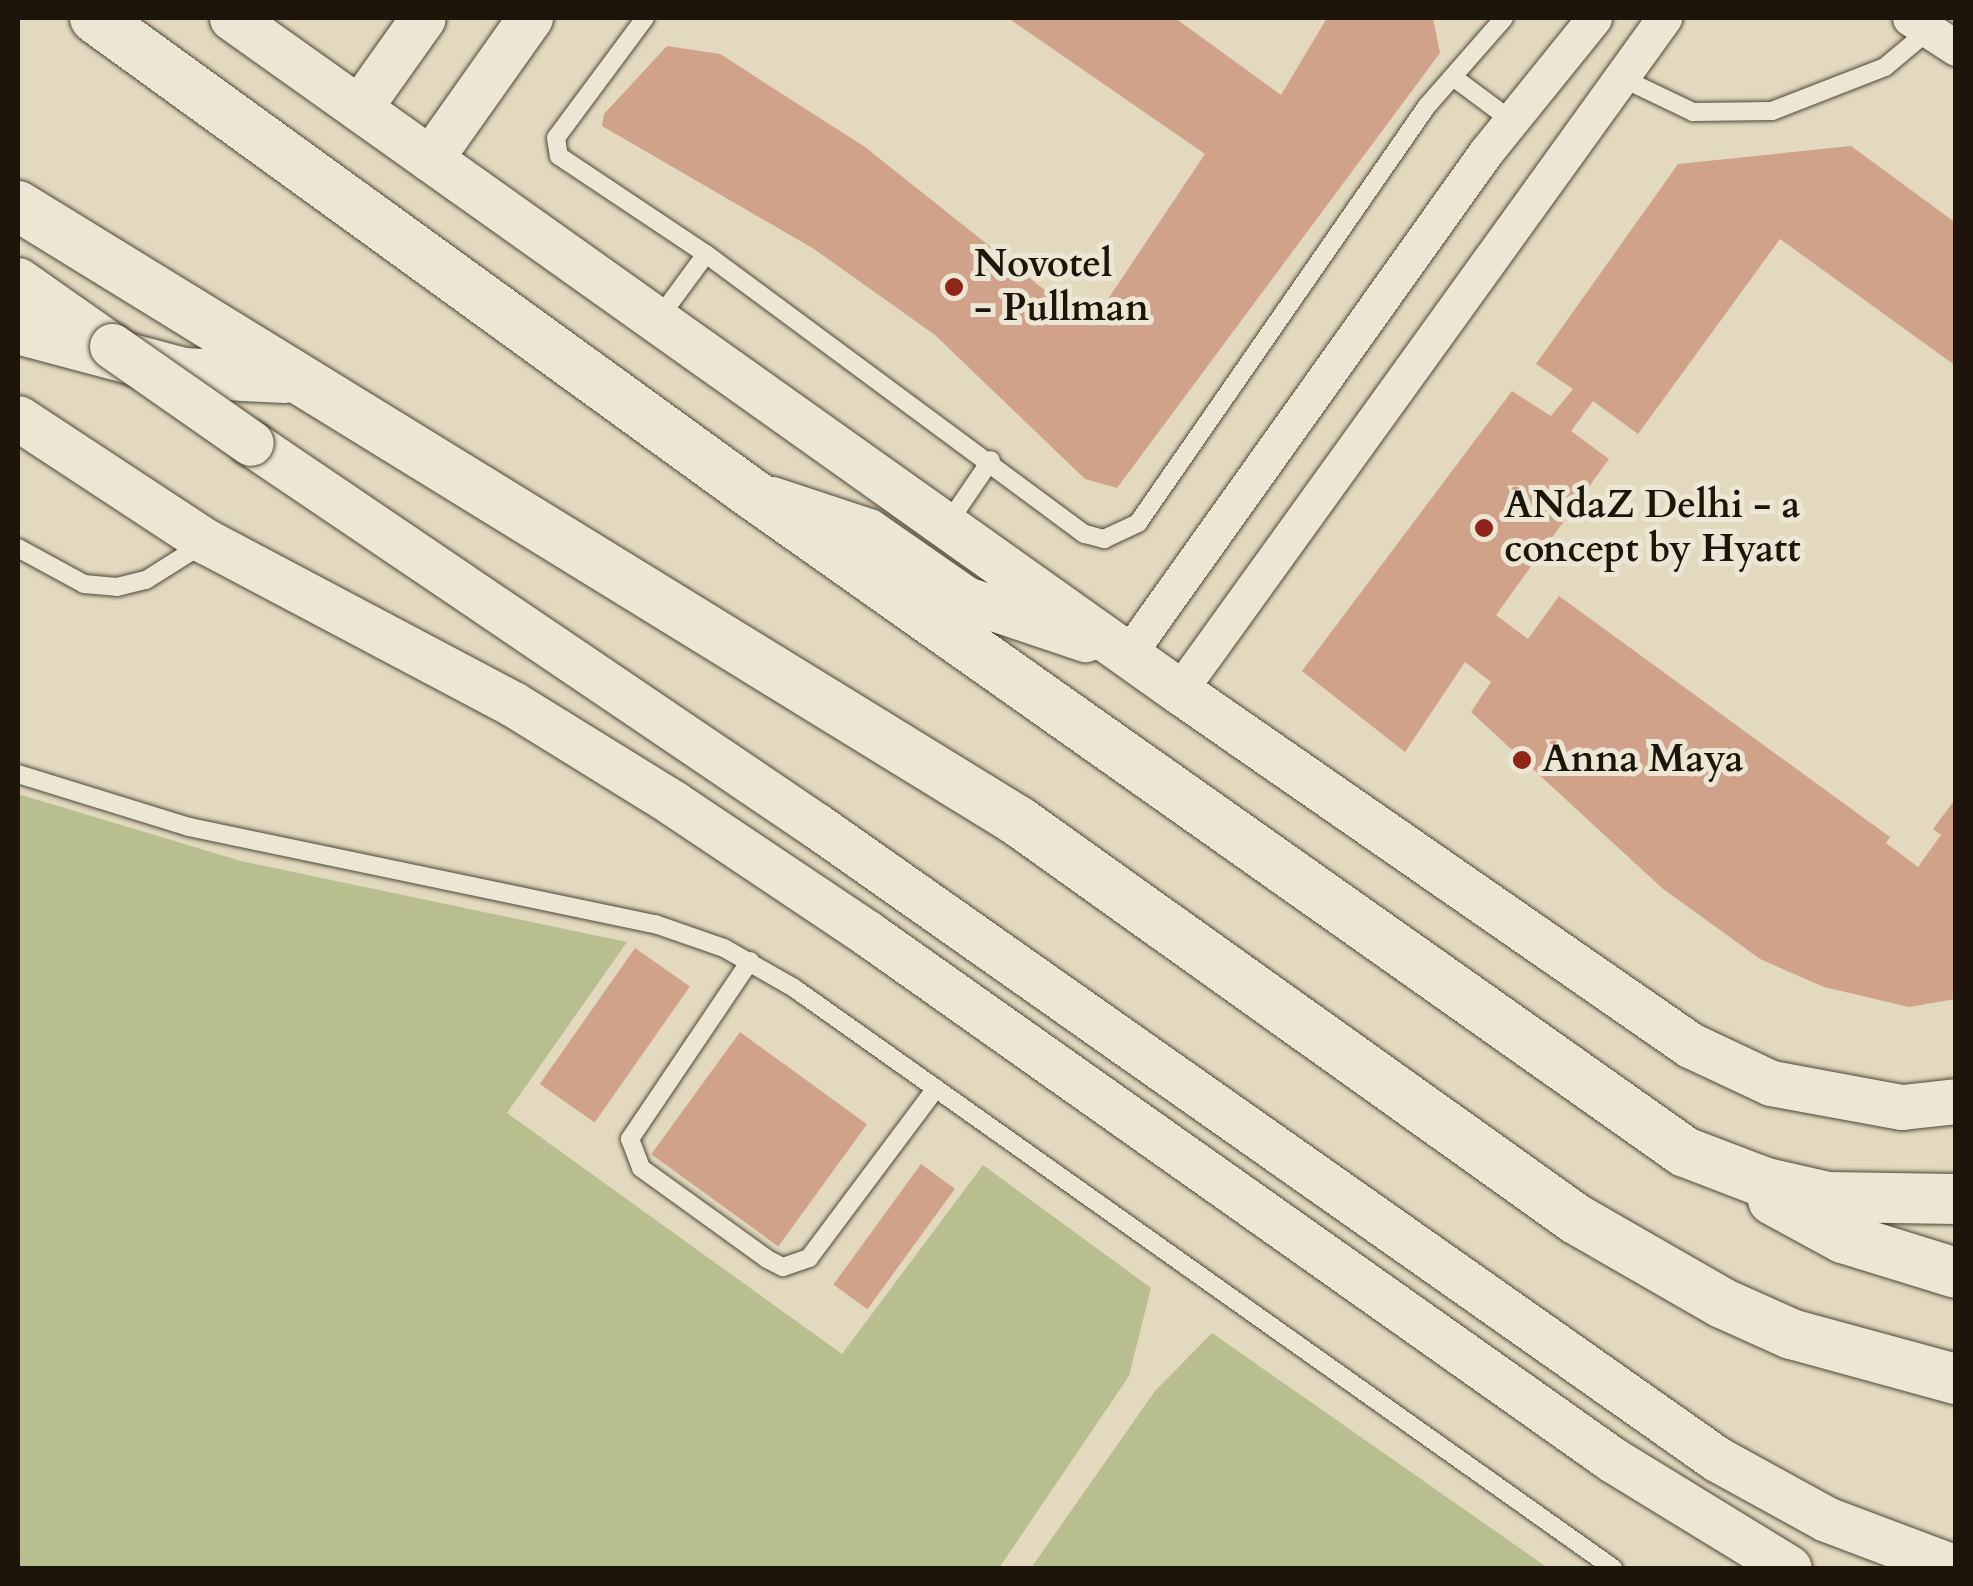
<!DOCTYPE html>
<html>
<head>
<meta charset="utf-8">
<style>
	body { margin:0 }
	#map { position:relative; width:1973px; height:1586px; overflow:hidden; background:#e2d9bf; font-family:Cardo,serif }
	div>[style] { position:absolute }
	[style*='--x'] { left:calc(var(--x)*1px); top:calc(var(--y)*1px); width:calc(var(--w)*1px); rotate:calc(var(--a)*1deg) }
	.green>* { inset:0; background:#b9be8e }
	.building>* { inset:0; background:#d1a28a; transform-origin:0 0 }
	.roads { filter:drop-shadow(0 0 2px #4f4637) drop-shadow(0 0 2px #4f4637) }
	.service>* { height:18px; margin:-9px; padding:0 9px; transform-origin:9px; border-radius:9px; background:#ece6d5 }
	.minor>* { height:35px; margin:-17.5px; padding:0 17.5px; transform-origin:17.5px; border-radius:17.5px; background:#ece6d5 }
	.tertiary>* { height:45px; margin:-22.5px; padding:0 22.5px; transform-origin:22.5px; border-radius:22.5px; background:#ece6d5 }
	.secondary>* { height:50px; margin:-25px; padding:0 25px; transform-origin:25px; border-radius:25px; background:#ece6d5 }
	.bridges { filter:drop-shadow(0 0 2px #4f4637) drop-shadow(0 0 2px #4f4637) }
	.tertiary-bridge>* { height:45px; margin:-22.5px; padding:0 22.5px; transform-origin:22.5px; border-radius:22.5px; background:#ece6d5 }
	.dots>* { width:28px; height:28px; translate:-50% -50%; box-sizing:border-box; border:5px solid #ece6d5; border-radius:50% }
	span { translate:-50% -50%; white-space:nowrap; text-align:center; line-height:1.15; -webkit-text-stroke:10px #ece6d5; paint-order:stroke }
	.poi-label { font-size:38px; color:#1e150a; font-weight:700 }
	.left { translate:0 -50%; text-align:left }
	.frame { position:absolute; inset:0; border:20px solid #1e150a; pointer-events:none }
</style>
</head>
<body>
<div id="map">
	<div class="green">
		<i style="clip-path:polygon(18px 794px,241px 861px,627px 942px,507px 1113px,842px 1354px,983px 1165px,1151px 1288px,1129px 1376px,999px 1568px,18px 1568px)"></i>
		<i style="clip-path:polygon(1212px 1333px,1548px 1568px,1031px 1568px,1155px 1391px)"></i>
	</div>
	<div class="building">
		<i style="clip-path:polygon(1008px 18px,1175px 18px,1281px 95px,1327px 18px,1433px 18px,1440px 53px,1117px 488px,1085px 479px,935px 335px,814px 249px,602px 126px,604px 114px,667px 46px,720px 54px,865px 147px,1090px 326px,1205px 154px)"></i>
		<i style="clip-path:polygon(1851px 146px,1956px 223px,1956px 366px,1780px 239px,1638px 434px,1593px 401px,1571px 431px,1609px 459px,1496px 615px,1528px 639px,1559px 596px,1890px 837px,1886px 843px,1918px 867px,1941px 835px,1933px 829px,1956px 798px,1956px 999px,1909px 1007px,1824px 987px,1760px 959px,1662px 888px,1471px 712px,1491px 682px,1465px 662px,1405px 752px,1302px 671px,1512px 391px,1551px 416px,1573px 389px,1536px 364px,1678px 164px)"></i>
		<i style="left:635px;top:948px;width:67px;height:166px;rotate:35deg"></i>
		<i style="left:740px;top:1032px;width:157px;height:151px;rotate:36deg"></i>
		<i style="left:921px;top:1164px;width:42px;height:149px;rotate:36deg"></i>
	</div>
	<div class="roads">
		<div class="service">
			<i style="--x:645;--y:18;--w:149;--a:126.6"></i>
			<i style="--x:556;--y:138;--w:18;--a:81"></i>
			<i style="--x:559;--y:156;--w:177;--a:33.7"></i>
			<i style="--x:706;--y:254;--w:471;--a:36.5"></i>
			<i style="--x:1085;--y:534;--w:20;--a:15"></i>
			<i style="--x:1104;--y:539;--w:38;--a:-25"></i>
			<i style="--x:1138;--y:523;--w:507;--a:-55.28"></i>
			<i style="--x:1427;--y:106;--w:117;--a:-48.8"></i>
			<i style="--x:1453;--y:77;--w:72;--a:36.6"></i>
			<i style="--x:1622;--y:78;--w:79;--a:25.6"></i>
			<i style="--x:1693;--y:112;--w:79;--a:-0.7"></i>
			<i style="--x:1772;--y:111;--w:121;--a:-21.3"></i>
			<i style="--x:1885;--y:67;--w:57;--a:-40.1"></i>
			<i style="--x:659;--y:318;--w:79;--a:-53.7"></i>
			<i style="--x:948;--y:523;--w:76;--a:-55.7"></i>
			<i style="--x:18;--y:548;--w:75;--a:28.6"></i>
			<i style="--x:84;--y:584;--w:33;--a:5"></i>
			<i style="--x:117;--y:587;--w:30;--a:-14"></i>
			<i style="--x:146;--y:580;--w:71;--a:-32.3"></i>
			<i style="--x:18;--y:774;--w:179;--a:17.2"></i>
			<i style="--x:189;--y:827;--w:476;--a:11.8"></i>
			<i style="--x:655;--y:924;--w:73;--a:19.2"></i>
			<i style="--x:724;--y:948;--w:81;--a:29.7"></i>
			<i style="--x:794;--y:988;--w:1004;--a:35.31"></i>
			<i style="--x:750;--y:961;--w:215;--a:124"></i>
			<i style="--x:630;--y:1139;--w:31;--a:69"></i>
			<i style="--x:641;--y:1168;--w:155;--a:35.8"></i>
			<i style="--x:767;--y:1259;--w:18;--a:27"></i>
			<i style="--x:783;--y:1267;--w:28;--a:-19"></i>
			<i style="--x:809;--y:1258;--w:212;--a:-53.2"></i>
		</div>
		<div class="minor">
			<i style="--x:1910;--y:18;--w:55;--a:33.1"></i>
			<i style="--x:1129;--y:653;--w:615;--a:-54.53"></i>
			<i style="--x:1486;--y:152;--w:172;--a:-51.1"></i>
			<i style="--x:1179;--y:691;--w:830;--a:-54.22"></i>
		</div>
		<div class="tertiary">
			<i style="--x:232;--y:18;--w:1162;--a:35.4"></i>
			<i style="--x:1179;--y:691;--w:622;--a:34.71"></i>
			<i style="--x:1690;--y:1045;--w:89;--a:25.1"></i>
			<i style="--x:1771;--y:1083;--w:133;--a:10.4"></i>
			<i style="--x:1902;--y:1107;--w:54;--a:-6.3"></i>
			<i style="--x:359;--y:108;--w:110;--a:-54.6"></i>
			<i style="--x:430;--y:159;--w:173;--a:-54.7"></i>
			<i style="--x:18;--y:280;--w:115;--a:35.1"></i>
			<i style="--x:18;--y:418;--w:226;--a:33.3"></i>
			<i style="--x:207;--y:542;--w:346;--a:27.9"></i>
			<i style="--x:513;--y:704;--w:188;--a:31.7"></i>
			<i style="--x:673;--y:803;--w:234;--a:33.8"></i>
			<i style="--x:867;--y:933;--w:913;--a:35.24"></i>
			<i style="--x:1613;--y:1460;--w:206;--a:31.5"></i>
			<i style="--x:251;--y:443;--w:683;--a:34.09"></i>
			<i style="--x:817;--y:826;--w:1100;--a:35.12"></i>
			<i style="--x:1717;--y:1459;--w:124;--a:28.8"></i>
			<i style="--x:1826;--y:1519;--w:139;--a:20.7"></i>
			<i style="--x:772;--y:499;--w:101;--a:18.4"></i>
			<i style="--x:868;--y:531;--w:119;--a:34.8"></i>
			<i style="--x:966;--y:599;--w:126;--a:18.6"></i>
		</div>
		<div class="secondary">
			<i style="--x:95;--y:18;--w:810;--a:35.91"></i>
			<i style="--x:751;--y:493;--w:1143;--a:35.21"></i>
			<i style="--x:1685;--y:1152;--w:87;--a:20.9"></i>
			<i style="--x:1766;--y:1183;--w:64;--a:12.7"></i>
			<i style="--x:1828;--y:1197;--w:128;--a:0.9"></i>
			<i style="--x:18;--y:206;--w:1174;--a:31.59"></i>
			<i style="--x:1018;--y:821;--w:685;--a:35.5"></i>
			<i style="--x:1576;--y:1219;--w:168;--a:29.9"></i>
			<i style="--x:1722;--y:1303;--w:76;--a:24.2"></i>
			<i style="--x:1791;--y:1334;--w:171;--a:15.3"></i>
			<i style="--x:18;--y:329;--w:171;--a:14.9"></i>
			<i style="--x:183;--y:373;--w:102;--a:2.8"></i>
			<i style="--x:1773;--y:1200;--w:80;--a:28.5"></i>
			<i style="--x:1843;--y:1238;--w:118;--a:17.2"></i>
		</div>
	</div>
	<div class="bridges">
		<div class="tertiary-bridge">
			<i style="--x:112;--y:346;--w:169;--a:34.9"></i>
		</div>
	</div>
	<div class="dots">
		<i style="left:954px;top:287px;background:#8f2418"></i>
		<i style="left:1484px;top:528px;background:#8f2418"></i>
		<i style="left:1522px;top:760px;background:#8f2418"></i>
	</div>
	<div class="poi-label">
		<span class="left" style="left:974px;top:287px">Novotel<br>- Pullman</span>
		<span class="left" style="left:1504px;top:528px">ANdaZ Delhi - a<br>concept by Hyatt</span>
		<span class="left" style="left:1542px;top:760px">Anna Maya</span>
	</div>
	<div class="frame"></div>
</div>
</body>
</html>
